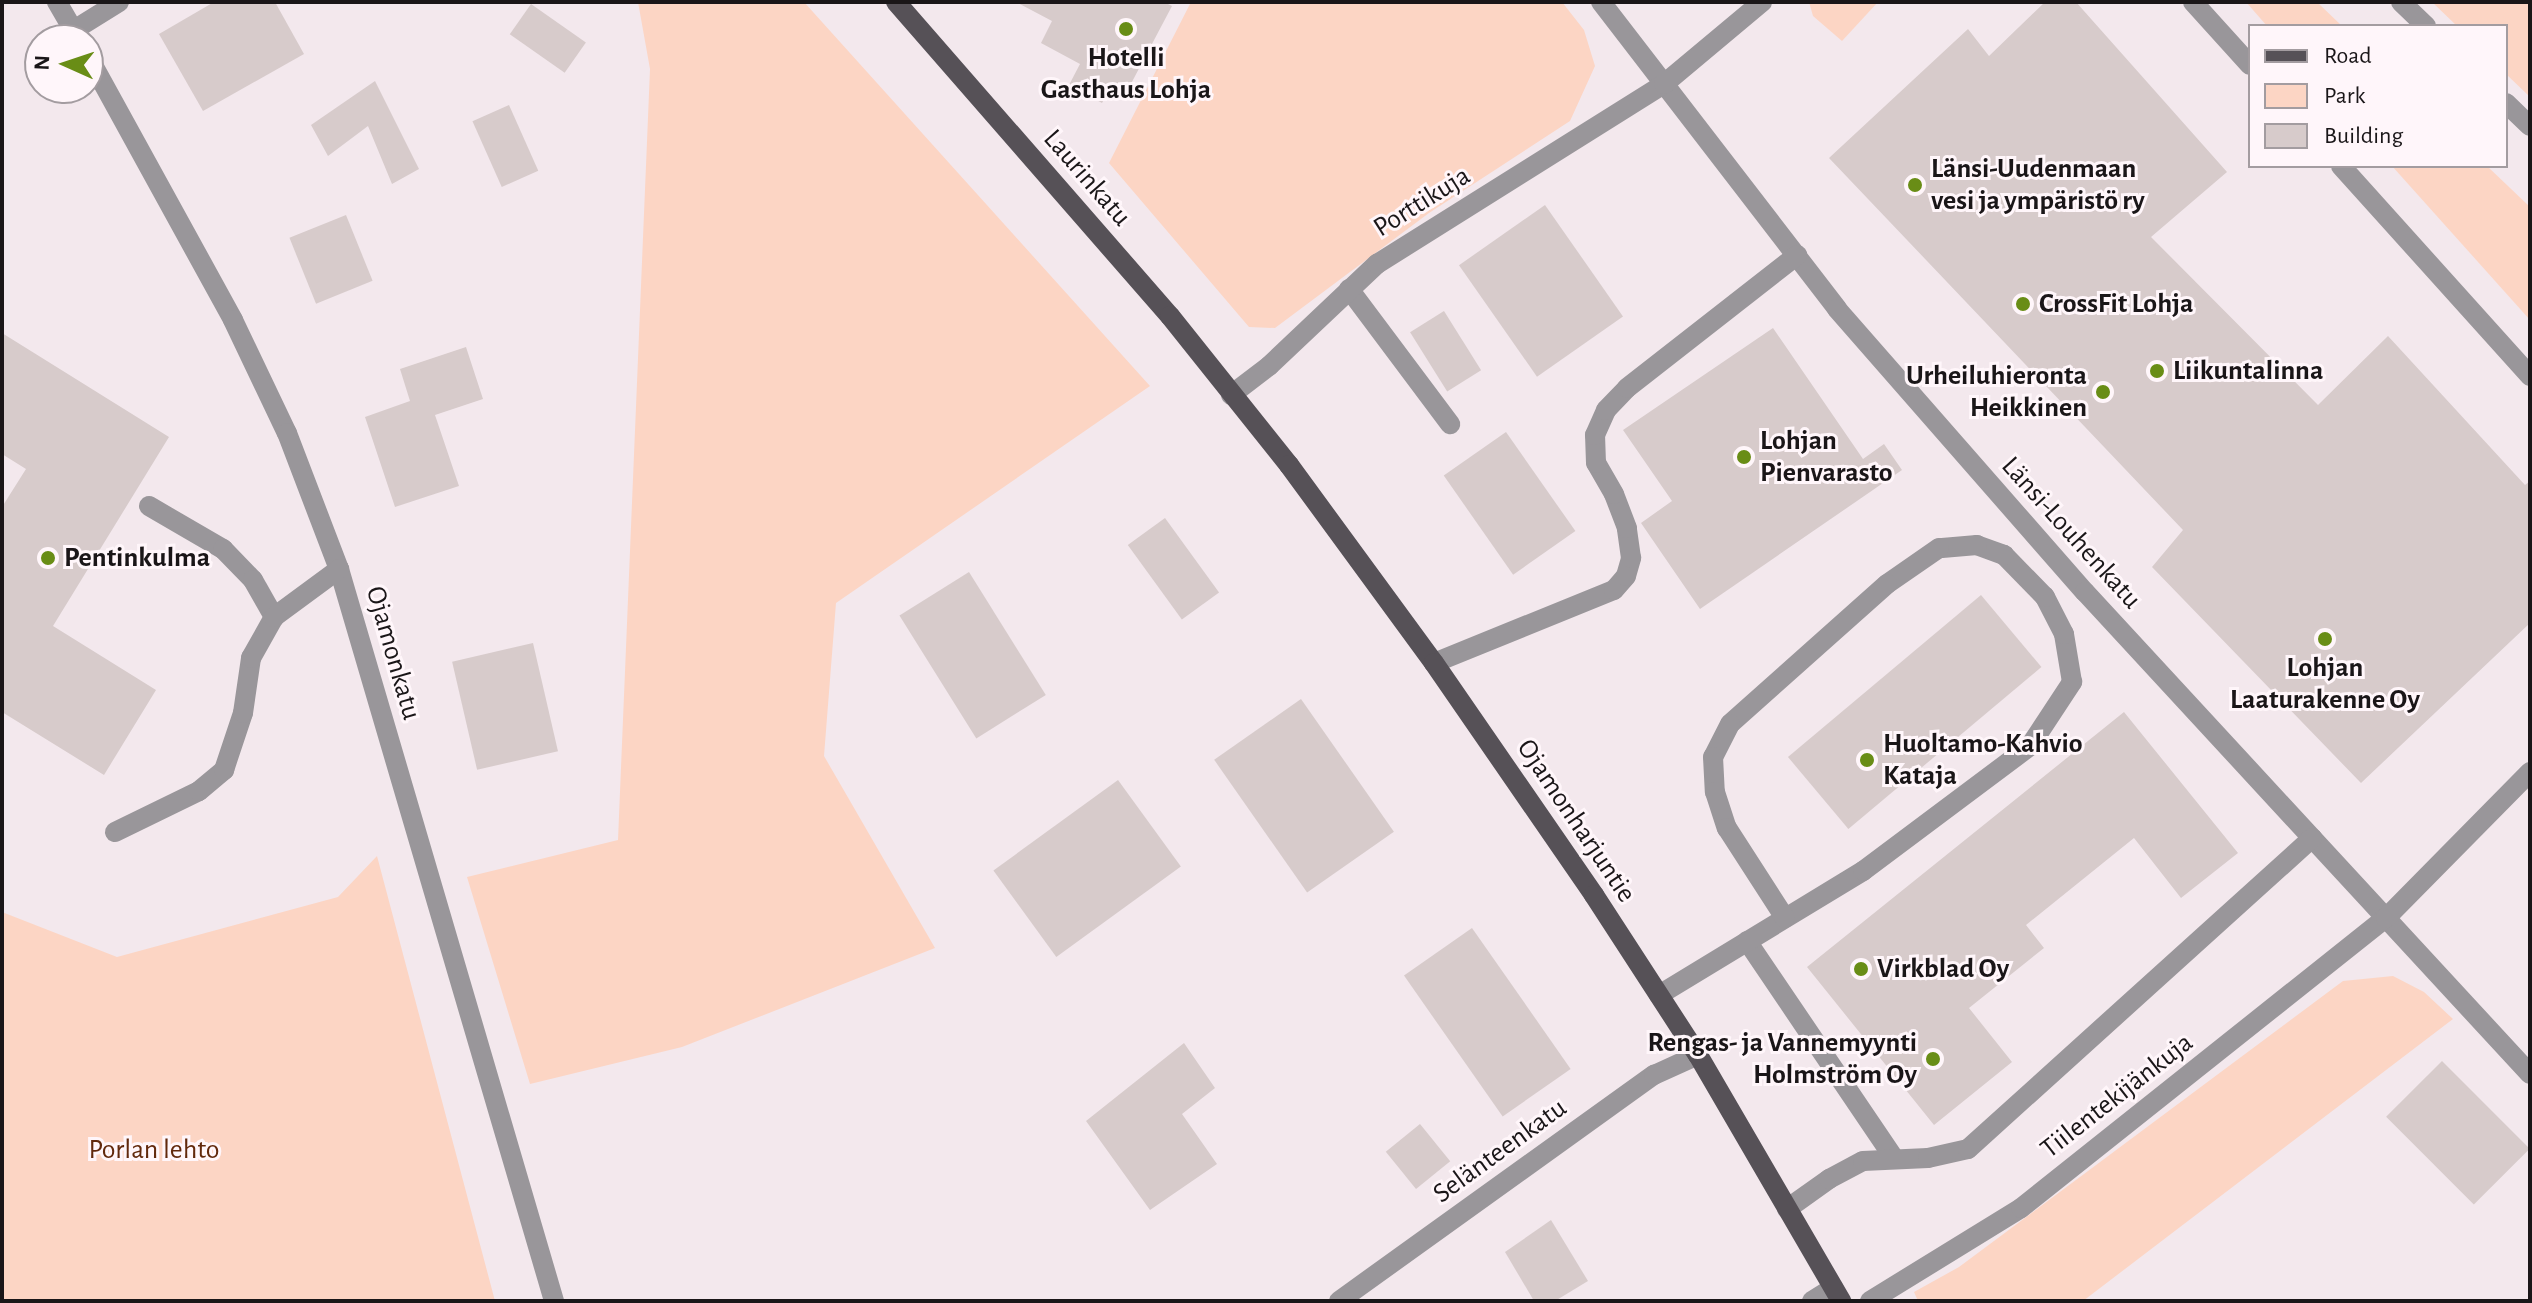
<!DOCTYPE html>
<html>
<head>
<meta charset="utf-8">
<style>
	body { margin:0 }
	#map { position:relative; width:2532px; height:1303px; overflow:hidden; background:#f3e8ed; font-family:"Alegreya Sans",sans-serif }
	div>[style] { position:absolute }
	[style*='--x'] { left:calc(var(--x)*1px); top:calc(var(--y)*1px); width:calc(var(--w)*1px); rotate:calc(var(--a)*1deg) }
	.green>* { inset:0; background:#fcd5c4 }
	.building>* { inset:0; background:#d7cbcb; transform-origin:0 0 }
	.minor>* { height:20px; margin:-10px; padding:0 10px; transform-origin:10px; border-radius:10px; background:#99969a }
	.major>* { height:20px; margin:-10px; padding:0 10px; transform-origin:10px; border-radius:10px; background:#565157 }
	.dots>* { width:22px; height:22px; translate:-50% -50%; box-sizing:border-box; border:4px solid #fff6fa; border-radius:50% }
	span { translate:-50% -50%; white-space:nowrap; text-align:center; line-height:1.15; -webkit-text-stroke:6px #fff6fa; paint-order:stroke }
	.poi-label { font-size:28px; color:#1a1618; font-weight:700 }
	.left { translate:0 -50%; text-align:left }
	.right { translate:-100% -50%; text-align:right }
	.street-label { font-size:28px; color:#1a1618 }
	.park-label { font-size:28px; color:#62290c }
	.frame { position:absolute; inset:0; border:4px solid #1a1618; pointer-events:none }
	.legend { position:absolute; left:2248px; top:24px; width:260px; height:144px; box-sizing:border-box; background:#fff6fa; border:2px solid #a39ca0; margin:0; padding:10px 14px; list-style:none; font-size:24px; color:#1a1618 }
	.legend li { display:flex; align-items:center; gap:16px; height:40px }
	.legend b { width:40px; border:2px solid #a39ca0 }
	.north { position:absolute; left:24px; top:24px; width:80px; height:80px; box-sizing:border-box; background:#fff6fa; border:2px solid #a39ca0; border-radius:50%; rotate:273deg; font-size:22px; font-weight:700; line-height:32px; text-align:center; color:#1a1618 }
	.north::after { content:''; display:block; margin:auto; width:28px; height:36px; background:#698d16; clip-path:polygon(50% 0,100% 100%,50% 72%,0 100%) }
</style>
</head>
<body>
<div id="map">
	<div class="green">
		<i style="clip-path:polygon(638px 2px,804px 2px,1150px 386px,836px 603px,824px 756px,935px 948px,682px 1047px,530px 1084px,467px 877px,618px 840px,650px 69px)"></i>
		<i style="clip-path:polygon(1191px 2px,1562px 2px,1584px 30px,1595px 66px,1570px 121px,1429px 213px,1275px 328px,1249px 327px,1109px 163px)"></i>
		<i style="clip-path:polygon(1809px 2px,1878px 2px,1842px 41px,1813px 16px)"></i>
		<i style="clip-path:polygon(2246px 2px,2317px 2px,2342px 26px,2267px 26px)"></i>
		<i style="clip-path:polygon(2432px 2px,2530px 2px,2530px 97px,2506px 74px,2506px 26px,2457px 26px)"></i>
		<i style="clip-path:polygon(2392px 166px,2487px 166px,2530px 207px,2530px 320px)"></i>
		<i style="clip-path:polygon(377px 856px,495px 1301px,2px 1301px,2px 912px,117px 957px,338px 897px)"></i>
		<i style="clip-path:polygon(2393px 976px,2424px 992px,2453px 1019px,2083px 1301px,1918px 1301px,1914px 1292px,1959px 1267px,2343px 981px)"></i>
	</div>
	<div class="building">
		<i style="clip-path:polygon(214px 2px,275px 2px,304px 54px,203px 111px,159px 34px)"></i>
		<i style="clip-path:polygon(1016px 2px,1164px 2px,1172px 6px,1124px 97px,1109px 90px,1102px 103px,1069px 85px,1080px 64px,1041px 43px,1052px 21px)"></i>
		<i style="clip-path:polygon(2045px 2px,2076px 2px,2227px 172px,2151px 237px,2318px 405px,2388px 336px,2525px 485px,2530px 481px,2530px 623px,2361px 783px,2152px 567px,2183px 530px,1829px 158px,1968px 29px,1989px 56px)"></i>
		<i style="left:531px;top:4px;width:67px;height:37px;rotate:35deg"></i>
		<i style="clip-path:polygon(375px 81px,419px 169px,392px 184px,368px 126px,328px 156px,311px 125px)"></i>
		<i style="left:509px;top:105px;width:72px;height:40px;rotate:66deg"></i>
		<i style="left:1545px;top:205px;width:136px;height:105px;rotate:55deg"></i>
		<i style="left:346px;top:215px;width:71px;height:61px;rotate:68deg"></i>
		<i style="left:1444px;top:311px;width:70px;height:40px;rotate:58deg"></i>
		<i style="clip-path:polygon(1773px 328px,1863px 459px,1884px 444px,1902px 470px,1700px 609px,1641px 523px,1672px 501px,1623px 430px)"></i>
		<i style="clip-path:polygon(2px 333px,169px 437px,53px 626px,156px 690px,104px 775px,2px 712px,2px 507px,26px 469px,2px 454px)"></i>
		<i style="clip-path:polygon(466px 347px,483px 399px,435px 415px,459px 486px,395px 507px,365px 417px,410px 401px,400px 369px)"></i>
		<i style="left:1506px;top:432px;width:121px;height:76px;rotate:55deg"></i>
		<i style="left:1165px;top:518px;width:92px;height:46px;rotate:54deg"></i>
		<i style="left:969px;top:572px;width:145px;height:82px;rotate:58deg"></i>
		<i style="left:1981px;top:595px;width:94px;height:252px;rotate:50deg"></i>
		<i style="left:533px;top:643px;width:111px;height:83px;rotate:77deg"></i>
		<i style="left:1301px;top:699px;width:162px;height:106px;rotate:55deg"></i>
		<i style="clip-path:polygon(2124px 712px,2238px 853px,2181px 898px,2134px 838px,2026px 925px,2044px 948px,1969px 1008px,2012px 1062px,1934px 1125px,1807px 967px)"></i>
		<i style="left:1118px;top:780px;width:107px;height:154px;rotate:54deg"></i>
		<i style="left:1472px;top:928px;width:172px;height:83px;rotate:55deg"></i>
		<i style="clip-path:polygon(1184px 1043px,1215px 1088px,1182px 1114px,1217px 1164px,1150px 1210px,1086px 1121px)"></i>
		<i style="left:2442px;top:1061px;width:124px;height:79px;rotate:45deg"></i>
		<i style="left:1420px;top:1124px;width:48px;height:44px;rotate:51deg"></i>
		<i style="clip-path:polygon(1551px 1220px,1588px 1281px,1555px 1301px,1534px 1301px,1505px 1252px)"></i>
	</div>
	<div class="minor">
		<i style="--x:57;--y:2;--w:44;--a:59.9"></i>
		<i style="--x:1601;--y:2;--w:387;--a:52.4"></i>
		<i style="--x:1837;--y:309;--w:376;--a:48.8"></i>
		<i style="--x:2085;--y:592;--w:656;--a:47.29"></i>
		<i style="--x:2193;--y:2;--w:85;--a:47.9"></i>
		<i style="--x:2401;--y:2;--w:35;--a:44"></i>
		<i style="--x:74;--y:30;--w:53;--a:-31.9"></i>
		<i style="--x:88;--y:56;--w:301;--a:61.2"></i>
		<i style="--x:233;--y:320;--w:125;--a:64.5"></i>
		<i style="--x:287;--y:433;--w:146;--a:69.1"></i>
		<i style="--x:339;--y:569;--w:763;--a:73.63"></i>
		<i style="--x:2506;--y:103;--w:33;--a:44"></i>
		<i style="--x:2341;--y:166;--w:283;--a:48"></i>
		<i style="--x:1349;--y:289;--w:169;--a:53.2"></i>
		<i style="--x:1231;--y:395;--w:48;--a:-37.3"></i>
		<i style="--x:1269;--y:366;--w:149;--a:-43.4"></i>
		<i style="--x:1377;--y:264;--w:339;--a:-32.1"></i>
		<i style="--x:1664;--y:84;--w:128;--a:-39.9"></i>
		<i style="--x:149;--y:506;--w:86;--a:30.2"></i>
		<i style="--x:223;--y:549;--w:43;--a:45.9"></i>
		<i style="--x:253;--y:580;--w:43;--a:60.4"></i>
		<i style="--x:1434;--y:663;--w:194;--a:-22.1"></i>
		<i style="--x:1614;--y:590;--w:18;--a:-49"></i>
		<i style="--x:1626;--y:576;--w:19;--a:-74"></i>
		<i style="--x:1631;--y:558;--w:30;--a:-98"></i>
		<i style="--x:1627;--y:528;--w:36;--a:-111"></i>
		<i style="--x:1614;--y:494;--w:36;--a:-120"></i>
		<i style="--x:1596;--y:463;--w:28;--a:-92"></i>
		<i style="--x:1595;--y:435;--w:27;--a:-66"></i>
		<i style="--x:1606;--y:410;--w:30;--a:-46"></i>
		<i style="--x:1627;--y:388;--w:216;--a:-38"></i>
		<i style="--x:115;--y:832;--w:93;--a:-26"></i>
		<i style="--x:199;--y:791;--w:33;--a:-40"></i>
		<i style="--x:224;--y:770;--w:60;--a:-71.6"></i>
		<i style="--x:243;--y:713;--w:56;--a:-81.7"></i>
		<i style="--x:251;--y:658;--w:47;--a:-60.7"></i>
		<i style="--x:274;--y:617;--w:81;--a:-36.4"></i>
		<i style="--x:1747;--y:941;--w:261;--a:55.9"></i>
		<i style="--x:1659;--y:995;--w:239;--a:-31.3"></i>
		<i style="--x:1863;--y:871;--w:209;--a:-36.8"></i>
		<i style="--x:2030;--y:746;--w:77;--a:-56.7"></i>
		<i style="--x:2072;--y:682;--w:49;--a:-99.5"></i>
		<i style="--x:2064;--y:634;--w:42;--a:-117.2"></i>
		<i style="--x:2045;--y:597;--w:59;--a:-134.3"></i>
		<i style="--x:2004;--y:555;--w:29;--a:-160"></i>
		<i style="--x:1977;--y:545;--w:38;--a:175"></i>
		<i style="--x:1939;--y:548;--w:63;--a:145.3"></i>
		<i style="--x:1887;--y:584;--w:210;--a:138.3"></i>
		<i style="--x:1730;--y:724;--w:37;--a:117"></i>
		<i style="--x:1713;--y:757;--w:35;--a:87"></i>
		<i style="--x:1715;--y:792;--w:38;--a:72"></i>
		<i style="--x:1727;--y:828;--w:107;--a:57.2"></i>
		<i style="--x:1787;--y:1209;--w:52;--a:-35.5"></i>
		<i style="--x:1829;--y:1179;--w:38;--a:-28"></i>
		<i style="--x:1863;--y:1161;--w:65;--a:-2.6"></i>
		<i style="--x:1928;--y:1158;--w:41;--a:-12.7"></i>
		<i style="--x:1968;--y:1149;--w:464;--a:-42.1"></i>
		<i style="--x:1339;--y:1301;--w:388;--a:-35.7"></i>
		<i style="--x:1654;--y:1075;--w:48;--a:-24.4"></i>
		<i style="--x:1812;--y:1301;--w:25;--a:-32"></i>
		<i style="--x:1870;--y:1301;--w:177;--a:-31.6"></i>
		<i style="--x:2021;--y:1208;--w:466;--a:-38.5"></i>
		<i style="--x:2386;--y:918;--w:205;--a:-45.4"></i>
	</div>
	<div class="major">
		<i style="--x:896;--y:2;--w:417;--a:48.9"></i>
		<i style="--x:1170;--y:316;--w:191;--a:51.4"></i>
		<i style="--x:1289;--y:465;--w:245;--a:53.8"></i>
		<i style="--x:1434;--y:663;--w:282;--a:55.4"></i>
		<i style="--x:1594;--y:895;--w:191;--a:57"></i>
		<i style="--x:1698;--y:1055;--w:285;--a:59.8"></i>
	</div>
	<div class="dots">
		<i style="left:1126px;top:29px;background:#698d16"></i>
		<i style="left:1915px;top:185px;background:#698d16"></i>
		<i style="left:2023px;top:304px;background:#698d16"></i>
		<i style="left:2157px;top:371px;background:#698d16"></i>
		<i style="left:2103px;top:392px;background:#698d16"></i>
		<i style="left:1744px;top:457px;background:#698d16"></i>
		<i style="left:48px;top:558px;background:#698d16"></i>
		<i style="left:2325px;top:639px;background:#698d16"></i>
		<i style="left:1867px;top:760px;background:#698d16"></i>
		<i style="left:1861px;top:969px;background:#698d16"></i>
		<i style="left:1933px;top:1059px;background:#698d16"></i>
	</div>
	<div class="poi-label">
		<span style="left:1126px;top:74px">Hotelli<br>Gasthaus Lohja</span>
		<span class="left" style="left:1931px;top:185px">Länsi-Uudenmaan<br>vesi ja ympäristö ry</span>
		<span class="left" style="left:2039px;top:304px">CrossFit Lohja</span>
		<span class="left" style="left:2173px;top:371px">Liikuntalinna</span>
		<span class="right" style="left:2087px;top:392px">Urheiluhieronta<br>Heikkinen</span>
		<span class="left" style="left:1760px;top:457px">Lohjan<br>Pienvarasto</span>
		<span class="left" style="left:64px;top:558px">Pentinkulma</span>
		<span style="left:2325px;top:684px">Lohjan<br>Laaturakenne Oy</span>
		<span class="left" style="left:1883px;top:760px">Huoltamo-Kahvio<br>Kataja</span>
		<span class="left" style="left:1877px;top:969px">Virkblad Oy</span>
		<span class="right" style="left:1917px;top:1059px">Rengas- ja Vannemyynti<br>Holmström Oy</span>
	</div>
	<div class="street-label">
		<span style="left:1087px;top:178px;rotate:49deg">Laurinkatu</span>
		<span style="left:1422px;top:202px;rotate:-32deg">Porttikuja</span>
		<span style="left:2071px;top:533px;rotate:48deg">Länsi-Louhenkatu</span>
		<span style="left:393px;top:653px;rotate:74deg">Ojamonkatu</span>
		<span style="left:1576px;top:821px;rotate:56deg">Ojamonharjuntie</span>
		<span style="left:2117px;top:1096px;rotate:-38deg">Tiilentekijänkuja</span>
		<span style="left:1500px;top:1151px;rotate:-36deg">Selänteenkatu</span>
	</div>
	<div class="park-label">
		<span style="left:154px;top:1150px">Porlan lehto</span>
	</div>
	<div class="frame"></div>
	<ul class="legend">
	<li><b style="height:10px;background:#565157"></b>Road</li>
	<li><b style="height:22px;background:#fcd5c4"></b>Park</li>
	<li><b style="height:22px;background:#d7cbcb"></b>Building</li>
	</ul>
	<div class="north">N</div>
</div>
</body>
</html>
